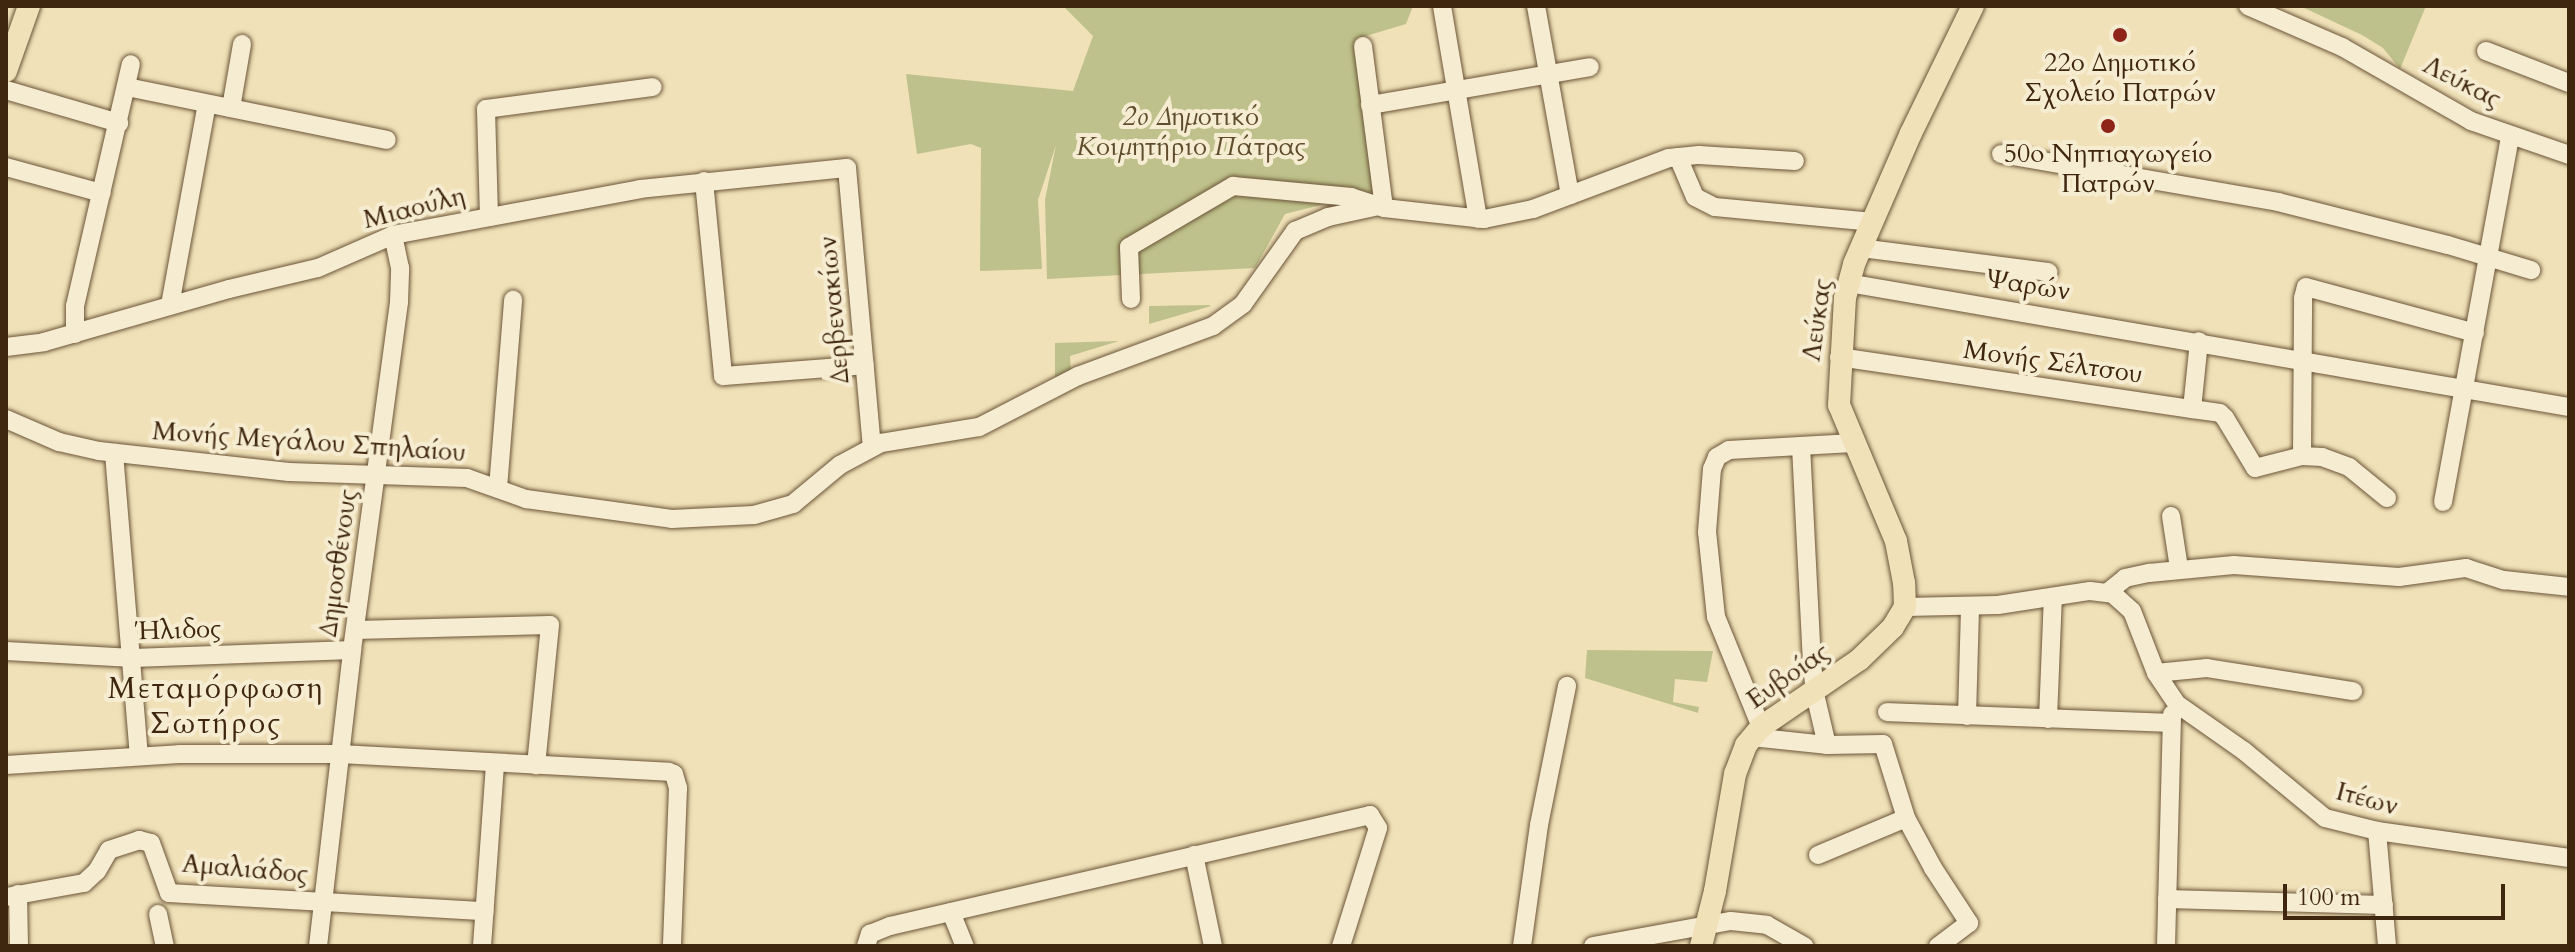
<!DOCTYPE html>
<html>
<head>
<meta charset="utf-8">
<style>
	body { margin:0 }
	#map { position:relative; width:2575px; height:952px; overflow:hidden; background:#f0e1b8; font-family:Cardo,serif }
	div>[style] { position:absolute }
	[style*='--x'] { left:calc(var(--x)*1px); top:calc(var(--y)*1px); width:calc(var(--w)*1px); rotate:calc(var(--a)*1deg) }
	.green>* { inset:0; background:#bec18b }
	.roads { filter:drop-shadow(0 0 2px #6b5538) drop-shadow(0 0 2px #6b5538) }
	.minor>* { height:18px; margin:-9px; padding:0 9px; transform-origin:9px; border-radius:9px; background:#f5ecd1 }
	.major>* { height:22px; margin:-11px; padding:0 11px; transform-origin:11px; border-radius:11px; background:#f0e1b8 }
	.dots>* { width:22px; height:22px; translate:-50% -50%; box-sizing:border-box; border:4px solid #f5ecd1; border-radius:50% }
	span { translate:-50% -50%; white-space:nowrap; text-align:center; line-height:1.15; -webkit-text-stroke:8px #f5ecd1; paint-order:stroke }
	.poi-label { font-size:26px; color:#3f260e }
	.street-label { font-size:26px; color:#3f260e }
	.park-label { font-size:26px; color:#5f4d2d; font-style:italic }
	.quarter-label { font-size:30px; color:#3f260e; letter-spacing:2px }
	.frame { position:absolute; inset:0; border:8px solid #3f260e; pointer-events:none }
	.scale { position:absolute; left:2283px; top:884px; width:222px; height:36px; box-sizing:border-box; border:4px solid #3f260e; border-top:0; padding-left:10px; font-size:24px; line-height:28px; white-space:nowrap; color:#3f260e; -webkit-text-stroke:6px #f5ecd1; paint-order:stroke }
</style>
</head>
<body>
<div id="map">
	<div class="green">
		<i style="clip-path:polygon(1063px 6px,1413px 6px,1406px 24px,1356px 39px,1376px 191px,1285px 214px,1255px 268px,1047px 279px,1045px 200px,1056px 145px,1038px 200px,1042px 269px,980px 271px,981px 148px,971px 144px,917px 154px,906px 74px,1073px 91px,1093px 36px)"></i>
		<i style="clip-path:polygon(2300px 6px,2426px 6px,2400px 69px,2383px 48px,2362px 35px)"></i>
		<i style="clip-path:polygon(1209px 305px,1211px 306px,1149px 324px,1149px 306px)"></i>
		<i style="clip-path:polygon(1119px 341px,1070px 356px,1071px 371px,1055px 377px,1055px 343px)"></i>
		<i style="clip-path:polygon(1587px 650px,1713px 651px,1707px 682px,1675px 679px,1673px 702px,1699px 707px,1698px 713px,1585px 678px)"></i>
	</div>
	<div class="roads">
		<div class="minor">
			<i style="--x:1442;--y:6;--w:216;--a:80.4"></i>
			<i style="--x:1536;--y:6;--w:192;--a:79.8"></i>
			<i style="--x:2248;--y:6;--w:103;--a:23.6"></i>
			<i style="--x:2342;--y:47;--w:149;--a:29.8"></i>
			<i style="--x:2471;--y:121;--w:104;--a:19.1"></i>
			<i style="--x:1363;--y:46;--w:163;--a:82.6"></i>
			<i style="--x:2486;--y:51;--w:89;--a:21.1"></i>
			<i style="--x:127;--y:87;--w:265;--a:11.5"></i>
			<i style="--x:6;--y:90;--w:118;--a:16.3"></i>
			<i style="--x:1370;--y:105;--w:223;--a:-9.8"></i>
			<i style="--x:231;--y:108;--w:65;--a:-80.2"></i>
			<i style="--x:2001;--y:154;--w:281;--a:9.8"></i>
			<i style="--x:2278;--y:202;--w:175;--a:14.2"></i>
			<i style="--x:2448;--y:245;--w:87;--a:16.8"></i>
			<i style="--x:1678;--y:157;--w:43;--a:67"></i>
			<i style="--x:1695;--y:197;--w:22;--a:27"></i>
			<i style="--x:1715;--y:207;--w:159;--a:5.4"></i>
			<i style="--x:6;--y:167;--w:99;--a:15.2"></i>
			<i style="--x:704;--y:181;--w:196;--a:84.4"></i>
			<i style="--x:723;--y:376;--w:142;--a:-4.4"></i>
			<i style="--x:489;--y:217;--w:108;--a:-91.6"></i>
			<i style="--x:486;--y:109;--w:168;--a:-7.5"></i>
			<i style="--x:1861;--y:248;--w:189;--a:7.3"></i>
			<i style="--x:1848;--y:283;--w:732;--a:9.76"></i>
			<i style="--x:1131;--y:299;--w:52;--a:-92.2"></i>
			<i style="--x:1129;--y:247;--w:121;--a:-30.4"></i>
			<i style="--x:1233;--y:186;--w:119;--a:5.3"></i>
			<i style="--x:1351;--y:197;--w:35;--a:18"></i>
			<i style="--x:1384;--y:208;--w:101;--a:6.3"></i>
			<i style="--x:1484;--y:219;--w:50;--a:-11.5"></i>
			<i style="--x:1533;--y:209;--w:145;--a:-20.6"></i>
			<i style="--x:1669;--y:158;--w:30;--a:-6"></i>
			<i style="--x:1699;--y:155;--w:96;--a:3.6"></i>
			<i style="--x:170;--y:305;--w:204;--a:-79.6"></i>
			<i style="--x:75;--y:334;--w:28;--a:-90"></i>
			<i style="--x:75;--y:306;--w:248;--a:-77"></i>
			<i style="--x:6;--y:347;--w:38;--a:-7"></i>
			<i style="--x:44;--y:342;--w:192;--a:-16"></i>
			<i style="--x:229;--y:289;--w:91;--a:-13.3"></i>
			<i style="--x:318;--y:268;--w:82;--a:-23.7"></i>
			<i style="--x:393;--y:235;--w:251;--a:-10.5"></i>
			<i style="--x:640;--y:189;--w:208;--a:-5.8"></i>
			<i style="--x:847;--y:168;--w:280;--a:84.9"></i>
			<i style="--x:1839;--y:357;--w:357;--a:8.4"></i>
			<i style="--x:2192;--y:409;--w:68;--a:-84.1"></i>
			<i style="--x:2192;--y:409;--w:28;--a:8"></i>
			<i style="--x:2220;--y:413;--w:7;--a:45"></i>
			<i style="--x:2225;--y:418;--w:58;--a:59"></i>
			<i style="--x:2255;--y:468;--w:49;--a:-14.3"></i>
			<i style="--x:2302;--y:456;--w:20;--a:3"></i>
			<i style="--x:2322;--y:457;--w:29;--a:20"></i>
			<i style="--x:2349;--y:467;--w:49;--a:39.2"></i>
			<i style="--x:6;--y:419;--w:58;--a:23.5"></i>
			<i style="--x:59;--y:442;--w:41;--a:12.7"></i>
			<i style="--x:99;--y:451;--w:191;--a:6.3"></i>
			<i style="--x:289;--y:472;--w:178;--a:1.9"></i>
			<i style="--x:467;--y:478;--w:63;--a:19.6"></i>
			<i style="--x:526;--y:499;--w:147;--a:7.8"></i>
			<i style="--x:672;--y:519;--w:82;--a:-2.8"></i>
			<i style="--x:754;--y:515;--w:41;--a:-15.8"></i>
			<i style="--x:793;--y:504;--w:61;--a:-39.7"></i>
			<i style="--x:840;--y:465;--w:47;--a:-28.2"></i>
			<i style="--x:881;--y:443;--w:99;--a:-9.3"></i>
			<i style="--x:979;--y:427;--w:111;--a:-27.3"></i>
			<i style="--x:1078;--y:376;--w:144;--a:-20.3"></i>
			<i style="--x:1213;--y:326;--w:37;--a:-36"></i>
			<i style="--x:1243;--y:304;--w:90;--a:-54.5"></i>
			<i style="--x:1295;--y:231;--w:36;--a:-23"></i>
			<i style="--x:1328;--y:217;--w:52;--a:-12.2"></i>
			<i style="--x:1801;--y:446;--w:216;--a:87.1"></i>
			<i style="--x:1812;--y:662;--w:32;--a:85"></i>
			<i style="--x:1815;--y:694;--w:52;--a:76.8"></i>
			<i style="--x:1827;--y:745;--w:56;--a:-1"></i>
			<i style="--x:1883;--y:744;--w:77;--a:72.7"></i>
			<i style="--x:1906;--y:818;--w:57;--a:61.6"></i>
			<i style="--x:1933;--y:868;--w:66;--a:56.8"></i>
			<i style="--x:1969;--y:923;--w:39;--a:143"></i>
			<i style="--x:114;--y:453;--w:303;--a:85.3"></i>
			<i style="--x:2302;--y:456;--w:158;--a:-89.6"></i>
			<i style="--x:2303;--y:298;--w:11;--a:-75"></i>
			<i style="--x:2306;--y:287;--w:175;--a:15.2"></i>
			<i style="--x:498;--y:488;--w:189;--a:-85.4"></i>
			<i style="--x:2443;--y:502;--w:372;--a:-79.6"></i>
			<i style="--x:2171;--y:516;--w:53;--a:81.3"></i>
			<i style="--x:2108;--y:592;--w:22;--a:-39"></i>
			<i style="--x:2125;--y:578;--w:25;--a:-12"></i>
			<i style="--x:2149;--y:573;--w:85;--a:-5.4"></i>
			<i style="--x:2234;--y:565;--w:165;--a:4.2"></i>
			<i style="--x:2399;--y:577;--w:68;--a:-7.7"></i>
			<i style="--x:2466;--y:568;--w:40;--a:18"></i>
			<i style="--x:2504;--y:580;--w:65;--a:6.1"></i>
			<i style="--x:1905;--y:607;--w:93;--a:-1.2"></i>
			<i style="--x:1998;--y:605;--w:93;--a:-8.7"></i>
			<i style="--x:2090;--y:591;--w:23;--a:7"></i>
			<i style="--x:2113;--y:594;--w:25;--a:42"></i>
			<i style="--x:2132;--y:611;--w:66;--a:68.8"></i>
			<i style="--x:2156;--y:673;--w:37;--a:56"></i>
			<i style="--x:2177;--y:704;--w:82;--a:35"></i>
			<i style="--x:2244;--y:751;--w:105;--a:39.6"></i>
			<i style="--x:2325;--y:818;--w:54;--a:14"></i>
			<i style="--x:2377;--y:831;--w:194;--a:8"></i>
			<i style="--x:355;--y:630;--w:195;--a:-1.5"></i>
			<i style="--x:550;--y:625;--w:141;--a:95.7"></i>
			<i style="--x:6;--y:651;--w:127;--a:3.2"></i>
			<i style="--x:133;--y:658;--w:219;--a:-2.1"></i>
			<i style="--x:2156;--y:673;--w:51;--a:-5.6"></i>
			<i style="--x:2207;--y:668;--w:148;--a:9"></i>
			<i style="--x:1887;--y:712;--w:283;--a:2.2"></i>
			<i style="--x:1967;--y:716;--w:109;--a:-88.4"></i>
			<i style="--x:2048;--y:719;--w:122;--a:-87.7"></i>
			<i style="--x:1761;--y:727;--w:119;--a:-112.2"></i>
			<i style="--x:1716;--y:617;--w:85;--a:-96"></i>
			<i style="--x:1707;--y:532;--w:63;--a:-85.5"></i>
			<i style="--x:1712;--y:469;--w:13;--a:-67"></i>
			<i style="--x:1717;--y:457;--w:14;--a:-30"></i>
			<i style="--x:1729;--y:450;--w:124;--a:-3.2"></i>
			<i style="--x:1751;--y:737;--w:76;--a:6"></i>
			<i style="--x:6;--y:765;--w:173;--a:-3.6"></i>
			<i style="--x:179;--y:754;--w:161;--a:0"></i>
			<i style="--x:340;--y:754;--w:329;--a:3.1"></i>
			<i style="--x:669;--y:772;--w:5;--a:22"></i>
			<i style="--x:674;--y:774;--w:15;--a:74"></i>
			<i style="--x:678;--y:788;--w:158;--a:92.2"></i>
			<i style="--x:2377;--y:831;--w:115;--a:85"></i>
			<i style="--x:1194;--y:855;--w:93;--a:78.2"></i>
			<i style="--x:1818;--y:855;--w:95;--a:-22.8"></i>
			<i style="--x:18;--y:894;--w:52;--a:88.9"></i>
			<i style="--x:6;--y:897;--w:79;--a:-10.2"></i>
			<i style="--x:84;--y:883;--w:18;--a:-43"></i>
			<i style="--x:97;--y:871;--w:24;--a:-60"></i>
			<i style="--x:109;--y:850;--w:32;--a:-18"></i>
			<i style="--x:139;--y:840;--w:12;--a:14"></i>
			<i style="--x:151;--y:843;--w:53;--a:70.2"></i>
			<i style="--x:169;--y:893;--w:316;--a:3.3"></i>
			<i style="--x:2167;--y:899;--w:217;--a:1.6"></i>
			<i style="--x:951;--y:912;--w:37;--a:68"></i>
			<i style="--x:158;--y:914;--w:33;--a:78"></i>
			<i style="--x:318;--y:946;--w:298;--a:-83.4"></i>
			<i style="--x:352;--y:650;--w:351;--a:-82.3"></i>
			<i style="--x:399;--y:302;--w:34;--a:-88"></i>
			<i style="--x:400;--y:268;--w:34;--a:-102"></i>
			<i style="--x:482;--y:946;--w:183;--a:-85.9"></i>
			<i style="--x:866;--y:946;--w:13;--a:-72"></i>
			<i style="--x:870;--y:934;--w:22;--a:-22"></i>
			<i style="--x:890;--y:926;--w:493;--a:-13"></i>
			<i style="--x:1370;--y:815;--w:15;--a:58"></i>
			<i style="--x:1378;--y:828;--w:124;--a:107.4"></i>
			<i style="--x:1522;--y:946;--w:122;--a:-82"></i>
			<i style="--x:1539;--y:825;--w:142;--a:-78.6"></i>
			<i style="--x:1593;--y:946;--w:140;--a:-10.3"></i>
			<i style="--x:1731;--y:921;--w:36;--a:6"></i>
			<i style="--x:1767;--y:925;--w:43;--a:29.6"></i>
			<i style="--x:2166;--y:946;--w:232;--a:-88.5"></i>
		</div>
		<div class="major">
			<i style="--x:6;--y:71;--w:69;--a:-70.5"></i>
			<i style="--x:1701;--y:946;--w:57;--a:-75.7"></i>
			<i style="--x:1715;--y:891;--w:119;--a:-80.3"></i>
			<i style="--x:1735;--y:774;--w:31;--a:-69"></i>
			<i style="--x:1746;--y:745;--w:23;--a:-50"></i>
			<i style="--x:1761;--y:727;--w:119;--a:-34.4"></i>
			<i style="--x:1859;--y:660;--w:47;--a:-44.1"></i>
			<i style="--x:1893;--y:627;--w:23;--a:-59"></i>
			<i style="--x:1905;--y:607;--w:24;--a:-92"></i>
			<i style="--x:1904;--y:583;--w:43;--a:-100.8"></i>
			<i style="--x:1896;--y:541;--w:147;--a:-112.7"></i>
			<i style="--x:1839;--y:405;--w:107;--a:-86.8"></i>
			<i style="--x:1845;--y:298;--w:35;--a:-75"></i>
			<i style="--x:1854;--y:264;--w:143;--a:-66.5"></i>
			<i style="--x:1911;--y:133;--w:141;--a:-64"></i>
		</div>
	</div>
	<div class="dots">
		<i style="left:2120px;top:35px;background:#8f2418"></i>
		<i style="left:2108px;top:126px;background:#8f2418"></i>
	</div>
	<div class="poi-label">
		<span style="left:2120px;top:78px">22ο Δημοτικό<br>Σχολείο Πατρών</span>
		<span style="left:2108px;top:169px">50o Νηπιαγωγείο<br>Πατρών</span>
	</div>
	<div class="street-label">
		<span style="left:2462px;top:82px;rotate:27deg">Λεύκας</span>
		<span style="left:414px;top:208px;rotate:-14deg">Μιαούλη</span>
		<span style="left:2028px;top:285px;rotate:9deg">Ψαρών</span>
		<span style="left:834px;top:310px;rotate:-95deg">Δερβενακίων</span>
		<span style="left:1817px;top:320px;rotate:-82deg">Λεύκας</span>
		<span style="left:2053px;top:362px;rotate:8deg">Μονής Σέλτσου</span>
		<span style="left:309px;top:442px;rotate:4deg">Μονής Μεγάλου Σπηλαίου</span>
		<span style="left:338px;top:563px;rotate:-82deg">Δημοσθένους</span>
		<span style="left:178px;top:630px;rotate:-2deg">Ήλιδος</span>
		<span style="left:1788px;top:676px;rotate:-35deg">Ευβοίας</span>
		<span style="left:2367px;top:799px;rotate:15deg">Ιτέων</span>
		<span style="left:245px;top:869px;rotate:5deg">Αμαλιάδος</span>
	</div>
	<div class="park-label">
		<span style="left:1191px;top:132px">2o Δημοτικό<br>Κοιμητήριο Πάτρας</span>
	</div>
	<div class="quarter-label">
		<span style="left:216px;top:706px">Μεταμόρφωση<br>Σωτήρος</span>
	</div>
	<div class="frame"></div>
	<div class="scale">100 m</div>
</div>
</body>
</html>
